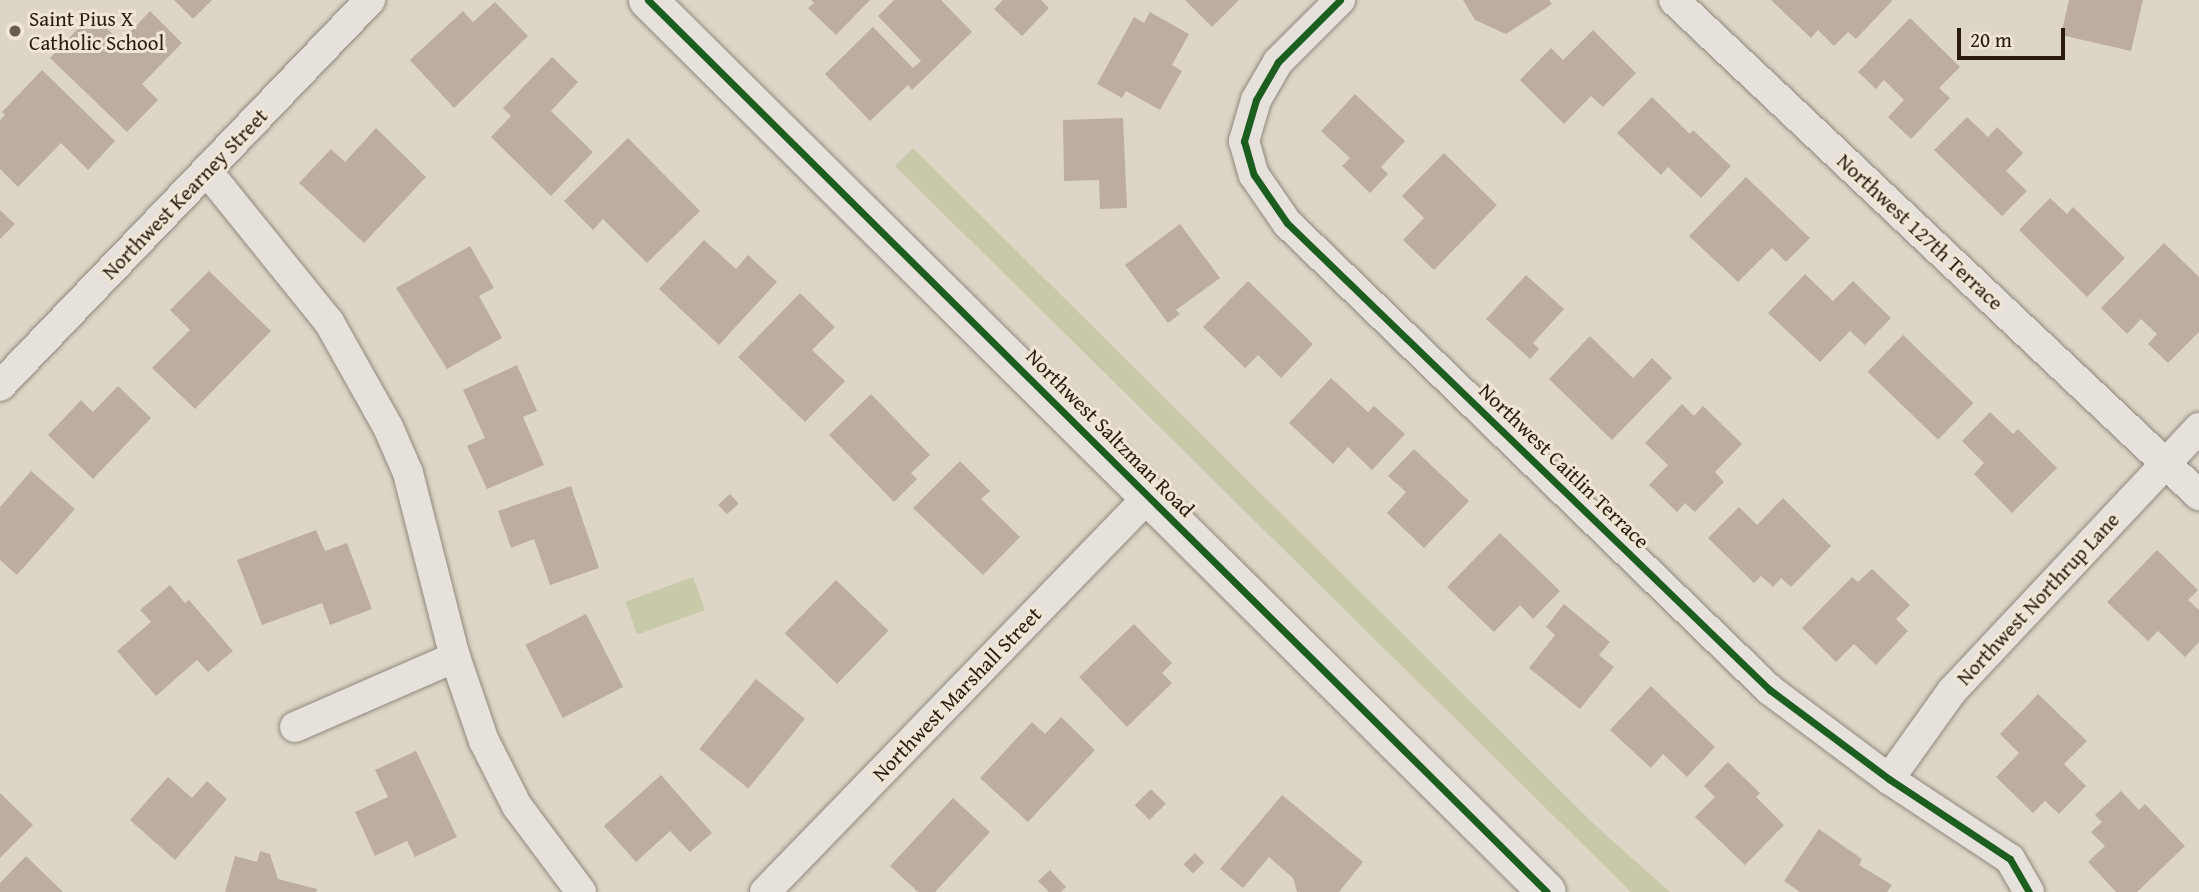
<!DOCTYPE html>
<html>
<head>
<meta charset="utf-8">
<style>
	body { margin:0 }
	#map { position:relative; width:2199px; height:892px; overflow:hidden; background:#ddd6c7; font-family:"Gentium Book Plus",serif }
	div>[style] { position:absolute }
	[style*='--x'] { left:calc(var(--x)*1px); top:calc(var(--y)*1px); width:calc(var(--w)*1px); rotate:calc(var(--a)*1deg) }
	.green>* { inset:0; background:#c7c9a9; transform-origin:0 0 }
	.building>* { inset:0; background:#bdad9f; transform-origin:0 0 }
	.roads { filter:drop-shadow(0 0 2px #8f897e) drop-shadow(0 0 2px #8f897e) }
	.minor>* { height:30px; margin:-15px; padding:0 15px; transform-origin:15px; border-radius:15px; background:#e6e1da }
	.secondary>* { height:38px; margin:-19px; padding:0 19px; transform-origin:19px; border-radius:19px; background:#e6e1da }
	.cycleway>* { height:7px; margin:-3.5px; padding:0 3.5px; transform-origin:3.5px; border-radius:3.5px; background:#1b5e20 }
	.dots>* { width:19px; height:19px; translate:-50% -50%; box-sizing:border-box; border:4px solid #efe6d5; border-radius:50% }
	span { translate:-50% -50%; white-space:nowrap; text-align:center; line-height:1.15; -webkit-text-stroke:6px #efe6d5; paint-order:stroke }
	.poi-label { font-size:21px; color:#2a1c0d }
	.left { translate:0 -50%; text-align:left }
	.street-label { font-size:21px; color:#2a1c0d }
	.scale { position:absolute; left:1957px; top:28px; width:108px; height:32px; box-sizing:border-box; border:4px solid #2a1c0d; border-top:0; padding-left:9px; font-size:21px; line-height:24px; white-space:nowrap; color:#2a1c0d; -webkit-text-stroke:5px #efe6d5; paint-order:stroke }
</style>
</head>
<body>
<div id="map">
	<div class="green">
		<i style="clip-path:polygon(913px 148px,1597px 827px,1670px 892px,1631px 892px,895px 166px)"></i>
		<i style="left:693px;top:577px;width:35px;height:72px;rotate:70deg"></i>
	</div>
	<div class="building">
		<i style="clip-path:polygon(174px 0,212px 0,193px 19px)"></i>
		<i style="clip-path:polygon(811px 0,870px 0,836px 35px,808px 8px,814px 3px)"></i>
		<i style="clip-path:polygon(894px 0,941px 0,972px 32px,912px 90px,908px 85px,870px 121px,825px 74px,873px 27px,913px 68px,921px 61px,878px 16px)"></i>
		<i style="clip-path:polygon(1003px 0,1041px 0,1049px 8px,1022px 36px,994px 9px)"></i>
		<i style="clip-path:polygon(1185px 0,1239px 0,1212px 27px)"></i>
		<i style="clip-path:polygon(1463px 0,1549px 0,1552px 4px,1506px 34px,1475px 20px)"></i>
		<i style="clip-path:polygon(1771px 0,1891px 0,1892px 1px,1856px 39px,1848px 32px,1834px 46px,1818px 30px,1811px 38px)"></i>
		<i style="clip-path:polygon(2069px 0,2143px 0,2131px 51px,2061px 35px)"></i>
		<i style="clip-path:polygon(495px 2px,528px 36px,454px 108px,410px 60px,463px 11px,473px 22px)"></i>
		<i style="clip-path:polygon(150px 11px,182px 43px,142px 84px,158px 100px,127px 132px,50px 58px,92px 14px,121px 42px)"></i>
		<i style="clip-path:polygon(1150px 12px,1189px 34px,1172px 65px,1182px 71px,1160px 110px,1126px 91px,1122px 98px,1097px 84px,1134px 17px,1144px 23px)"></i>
		<i style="clip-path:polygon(1910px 18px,1960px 67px,1939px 88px,1950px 98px,1911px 139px,1888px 117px,1904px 100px,1884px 80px,1876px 89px,1858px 72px)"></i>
		<i style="clip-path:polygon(1593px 30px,1636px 73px,1603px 107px,1591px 96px,1564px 124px,1520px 80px,1551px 48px,1563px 60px)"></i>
		<i style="clip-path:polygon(552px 57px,578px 82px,551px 111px,593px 152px,551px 196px,491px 137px,511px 116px,503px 108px)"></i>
		<i style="clip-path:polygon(42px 70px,115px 141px,88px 170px,61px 143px,18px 187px,0 169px,0 120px,5px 115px,2px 112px)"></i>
		<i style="clip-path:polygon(1355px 94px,1405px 141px,1381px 167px,1388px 174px,1370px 193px,1342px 166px,1350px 158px,1321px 131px)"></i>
		<i style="clip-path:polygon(1652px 97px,1690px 134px,1693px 130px,1731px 166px,1701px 198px,1668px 167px,1661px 175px,1617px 133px)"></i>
		<i style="clip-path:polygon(1967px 117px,1988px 137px,1997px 127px,2023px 153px,2006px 171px,2027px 191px,2002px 216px,1934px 150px)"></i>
		<i style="clip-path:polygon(1123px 118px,1127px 208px,1100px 209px,1099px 180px,1064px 181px,1063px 120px)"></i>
		<i style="clip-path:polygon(376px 128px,426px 177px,364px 243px,299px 183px,331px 149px,345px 162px)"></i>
		<i style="clip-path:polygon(628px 138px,700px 211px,647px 263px,603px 219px,593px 230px,564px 201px)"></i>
		<i style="clip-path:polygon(1444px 153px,1497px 205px,1434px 270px,1403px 240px,1424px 218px,1402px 196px)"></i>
		<i style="clip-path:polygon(1746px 177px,1810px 238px,1786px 262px,1772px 248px,1738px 282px,1689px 236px)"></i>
		<i style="clip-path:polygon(2050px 198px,2067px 214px,2073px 207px,2125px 258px,2087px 297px,2019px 230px)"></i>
		<i style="clip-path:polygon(0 210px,15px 224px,0 239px)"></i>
		<i style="clip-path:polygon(1180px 224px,1220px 278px,1176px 310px,1180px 314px,1168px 323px,1125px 265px)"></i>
		<i style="clip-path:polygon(704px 240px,736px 269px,748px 255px,777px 282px,719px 345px,659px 289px)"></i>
		<i style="clip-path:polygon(2164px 243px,2199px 277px,2199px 332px,2168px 363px,2148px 344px,2157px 334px,2141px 319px,2127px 334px,2101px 308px)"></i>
		<i style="clip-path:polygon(470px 246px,494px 288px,479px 296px,502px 338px,447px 369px,396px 288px)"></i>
		<i style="clip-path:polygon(209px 271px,271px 331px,195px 409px,152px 368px,190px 330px,170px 310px)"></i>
		<i style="clip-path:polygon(1805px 274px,1833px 301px,1853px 281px,1891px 318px,1865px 345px,1850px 331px,1820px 362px,1768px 313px)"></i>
		<i style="clip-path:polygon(1526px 275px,1564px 309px,1533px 343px,1539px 349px,1530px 359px,1486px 319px)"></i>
		<i style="clip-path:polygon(1248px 281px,1313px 344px,1281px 378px,1258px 355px,1245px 368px,1203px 327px)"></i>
		<i style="clip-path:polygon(800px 293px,835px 327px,812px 350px,845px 381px,805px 422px,738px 357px)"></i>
		<i style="left:1903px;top:335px;width:98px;height:51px;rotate:44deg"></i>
		<i style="clip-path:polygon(1590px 336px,1633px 378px,1652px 358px,1672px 378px,1612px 440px,1549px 379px)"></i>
		<i style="clip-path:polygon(517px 365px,537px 411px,523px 417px,544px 465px,487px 489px,467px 446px,485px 438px,463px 390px)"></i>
		<i style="clip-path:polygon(1331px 378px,1368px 412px,1374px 406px,1405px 434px,1372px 470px,1348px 447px,1333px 464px,1289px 423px)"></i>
		<i style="clip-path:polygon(118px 386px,151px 418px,93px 479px,48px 435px,81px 400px,93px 412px)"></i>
		<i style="clip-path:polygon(871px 394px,930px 455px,911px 473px,917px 479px,894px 502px,829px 435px)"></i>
		<i style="clip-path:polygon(1682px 404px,1694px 416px,1703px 406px,1742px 444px,1715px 472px,1724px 482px,1695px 512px,1685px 503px,1677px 512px,1649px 485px,1668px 465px,1645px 443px)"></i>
		<i style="clip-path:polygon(1990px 412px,2013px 434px,2018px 429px,2057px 468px,2012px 513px,1974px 474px,1984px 463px,1962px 441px)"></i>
		<i style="clip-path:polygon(1414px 449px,1469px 501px,1424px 548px,1387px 513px,1406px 492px,1388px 476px)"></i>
		<i style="clip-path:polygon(960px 461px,990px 491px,981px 499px,1020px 537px,983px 575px,913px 508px)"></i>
		<i style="clip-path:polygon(31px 471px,75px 509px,17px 575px,0 560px,0 507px)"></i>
		<i style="clip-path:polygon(571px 486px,599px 568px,550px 585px,534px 539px,511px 548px,498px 511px)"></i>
		<i style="left:730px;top:494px;width:13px;height:16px;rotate:48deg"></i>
		<i style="clip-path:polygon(1783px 498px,1831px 546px,1791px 587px,1781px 578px,1773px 587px,1761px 576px,1754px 583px,1708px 538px,1739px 507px,1757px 525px)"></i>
		<i style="clip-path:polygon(316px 530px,325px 551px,347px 543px,372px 609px,330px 625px,322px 603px,262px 625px,237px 560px)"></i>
		<i style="clip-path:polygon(1500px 533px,1560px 591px,1533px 619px,1520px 605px,1494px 632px,1447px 587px)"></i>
		<i style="clip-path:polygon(2157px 550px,2198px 590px,2188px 600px,2199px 610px,2199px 642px,2185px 657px,2158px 631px,2148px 641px,2107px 602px)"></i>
		<i style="clip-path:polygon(1872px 569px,1910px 605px,1896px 619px,1908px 631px,1876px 665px,1854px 644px,1836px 662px,1802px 628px,1852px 577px,1858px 582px)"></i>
		<i style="left:836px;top:580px;width:73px;height:74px;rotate:44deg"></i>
		<i style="clip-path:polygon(170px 585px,185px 603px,189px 600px,233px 651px,208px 672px,197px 660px,156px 696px,117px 651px,151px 622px,140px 610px)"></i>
		<i style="clip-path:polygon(1564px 604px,1610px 642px,1599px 655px,1614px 667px,1580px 709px,1529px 668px,1555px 635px,1546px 627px)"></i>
		<i style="left:586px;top:614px;width:82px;height:68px;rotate:63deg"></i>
		<i style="clip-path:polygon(1134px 624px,1172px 663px,1162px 673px,1172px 683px,1127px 727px,1079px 677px)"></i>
		<i style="left:756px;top:679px;width:63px;height:90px;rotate:39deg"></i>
		<i style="clip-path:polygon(1651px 686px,1715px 747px,1687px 777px,1663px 754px,1651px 768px,1610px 730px)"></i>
		<i style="clip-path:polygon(2038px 694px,2087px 741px,2064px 764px,2086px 786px,2059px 814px,2045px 801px,2033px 813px,1996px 777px,2019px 753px,2000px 734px)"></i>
		<i style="clip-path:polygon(1061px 717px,1095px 750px,1028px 822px,980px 778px,1032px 722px,1045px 734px)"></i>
		<i style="clip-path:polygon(416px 751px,457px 837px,415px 857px,407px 841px,375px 856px,355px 812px,388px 797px,375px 770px)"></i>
		<i style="clip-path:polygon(1728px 762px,1760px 793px,1756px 797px,1784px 825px,1745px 865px,1695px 817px,1715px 797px,1704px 786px)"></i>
		<i style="clip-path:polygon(661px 775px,712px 833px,690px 852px,670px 831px,636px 862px,604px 826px)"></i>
		<i style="clip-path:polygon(168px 777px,192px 798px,207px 781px,227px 799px,175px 860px,130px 820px)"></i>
		<i style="left:1151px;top:789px;width:21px;height:23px;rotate:45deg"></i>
		<i style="clip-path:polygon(2121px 791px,2139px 810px,2145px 804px,2185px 846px,2137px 892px,2116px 892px,2088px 862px,2105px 846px,2091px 832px,2102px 822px,2095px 815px)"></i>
		<i style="clip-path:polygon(0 793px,33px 825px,0 858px)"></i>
		<i style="clip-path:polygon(1282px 795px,1363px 862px,1339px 892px,1297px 892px,1293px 878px,1269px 857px,1243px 888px,1220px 869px)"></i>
		<i style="clip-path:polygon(953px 798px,990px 832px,935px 892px,918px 892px,890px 866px)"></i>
		<i style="clip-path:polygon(1819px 829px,1862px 859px,1859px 865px,1892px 885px,1887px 892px,1800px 892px,1784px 881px)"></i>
		<i style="clip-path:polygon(260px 851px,270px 854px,278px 879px,317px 889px,316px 892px,225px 892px,235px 856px,257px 862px)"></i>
		<i style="left:1195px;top:853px;width:13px;height:16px;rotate:45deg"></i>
		<i style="clip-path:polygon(26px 856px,63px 892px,0 892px,0 883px)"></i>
		<i style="clip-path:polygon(1050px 870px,1066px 887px,1061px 892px,1049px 892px,1038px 881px)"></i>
	</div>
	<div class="roads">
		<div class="minor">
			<i style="--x:1340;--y:0;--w:88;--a:135"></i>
			<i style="--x:1278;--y:62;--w:44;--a:120.1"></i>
			<i style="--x:1256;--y:100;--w:43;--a:106.3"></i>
			<i style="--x:1244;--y:141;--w:35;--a:74"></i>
			<i style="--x:1254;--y:175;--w:58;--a:55.5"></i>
			<i style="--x:1287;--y:223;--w:672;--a:44.04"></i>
			<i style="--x:1770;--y:690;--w:149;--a:36.8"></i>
			<i style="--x:1889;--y:779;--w:145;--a:33.5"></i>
			<i style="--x:2010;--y:859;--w:38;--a:60"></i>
			<i style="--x:1674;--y:0;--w:722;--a:43.32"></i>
			<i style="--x:207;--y:171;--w:194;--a:51.1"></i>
			<i style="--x:329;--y:322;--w:120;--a:60.7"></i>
			<i style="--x:388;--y:427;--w:50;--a:66.5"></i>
			<i style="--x:408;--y:473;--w:190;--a:75.7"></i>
			<i style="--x:455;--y:657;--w:89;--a:71"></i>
			<i style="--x:484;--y:741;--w:73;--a:63.1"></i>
			<i style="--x:517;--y:806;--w:107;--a:53.3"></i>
			<i style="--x:0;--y:386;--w:535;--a:-46.21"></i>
			<i style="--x:295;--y:727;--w:175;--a:-23.6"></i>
			<i style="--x:1889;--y:779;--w:108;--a:-54.4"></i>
			<i style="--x:1952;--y:691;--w:361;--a:-46.8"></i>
			<i style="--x:765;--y:892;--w:552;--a:-45.88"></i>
		</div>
		<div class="secondary">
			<i style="--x:648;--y:0;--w:1266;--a:44.78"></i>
		</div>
	</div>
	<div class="cycleway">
		<i style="--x:648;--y:0;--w:1266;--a:44.78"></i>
		<i style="--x:1340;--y:0;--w:88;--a:135"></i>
		<i style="--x:1278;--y:62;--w:44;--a:120.1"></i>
		<i style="--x:1256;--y:100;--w:43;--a:106.3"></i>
		<i style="--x:1244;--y:141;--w:35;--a:74"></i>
		<i style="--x:1254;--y:175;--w:58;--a:55.5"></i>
		<i style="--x:1287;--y:223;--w:672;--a:44.04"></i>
		<i style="--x:1770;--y:690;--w:149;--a:36.8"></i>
		<i style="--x:1889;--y:779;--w:145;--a:33.5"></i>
		<i style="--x:2010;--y:859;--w:38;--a:60"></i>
	</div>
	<div class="dots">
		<i style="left:15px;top:31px;background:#695d4e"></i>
	</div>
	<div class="poi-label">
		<span class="left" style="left:29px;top:31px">Saint Pius X<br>Catholic School</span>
	</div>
	<div class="street-label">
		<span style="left:185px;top:194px;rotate:-46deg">Northwest Kearney Street</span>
		<span style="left:1920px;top:232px;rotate:43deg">Northwest 127th Terrace</span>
		<span style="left:1110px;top:433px;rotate:45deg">Northwest Saltzman Road</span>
		<span style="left:1564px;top:466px;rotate:44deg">Northwest Caitlin Terrace</span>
		<span style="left:2038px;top:599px;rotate:-47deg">Northwest Northrup Lane</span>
		<span style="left:957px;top:694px;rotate:-46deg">Northwest Marshall Street</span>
	</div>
	<div class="scale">20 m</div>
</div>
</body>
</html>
